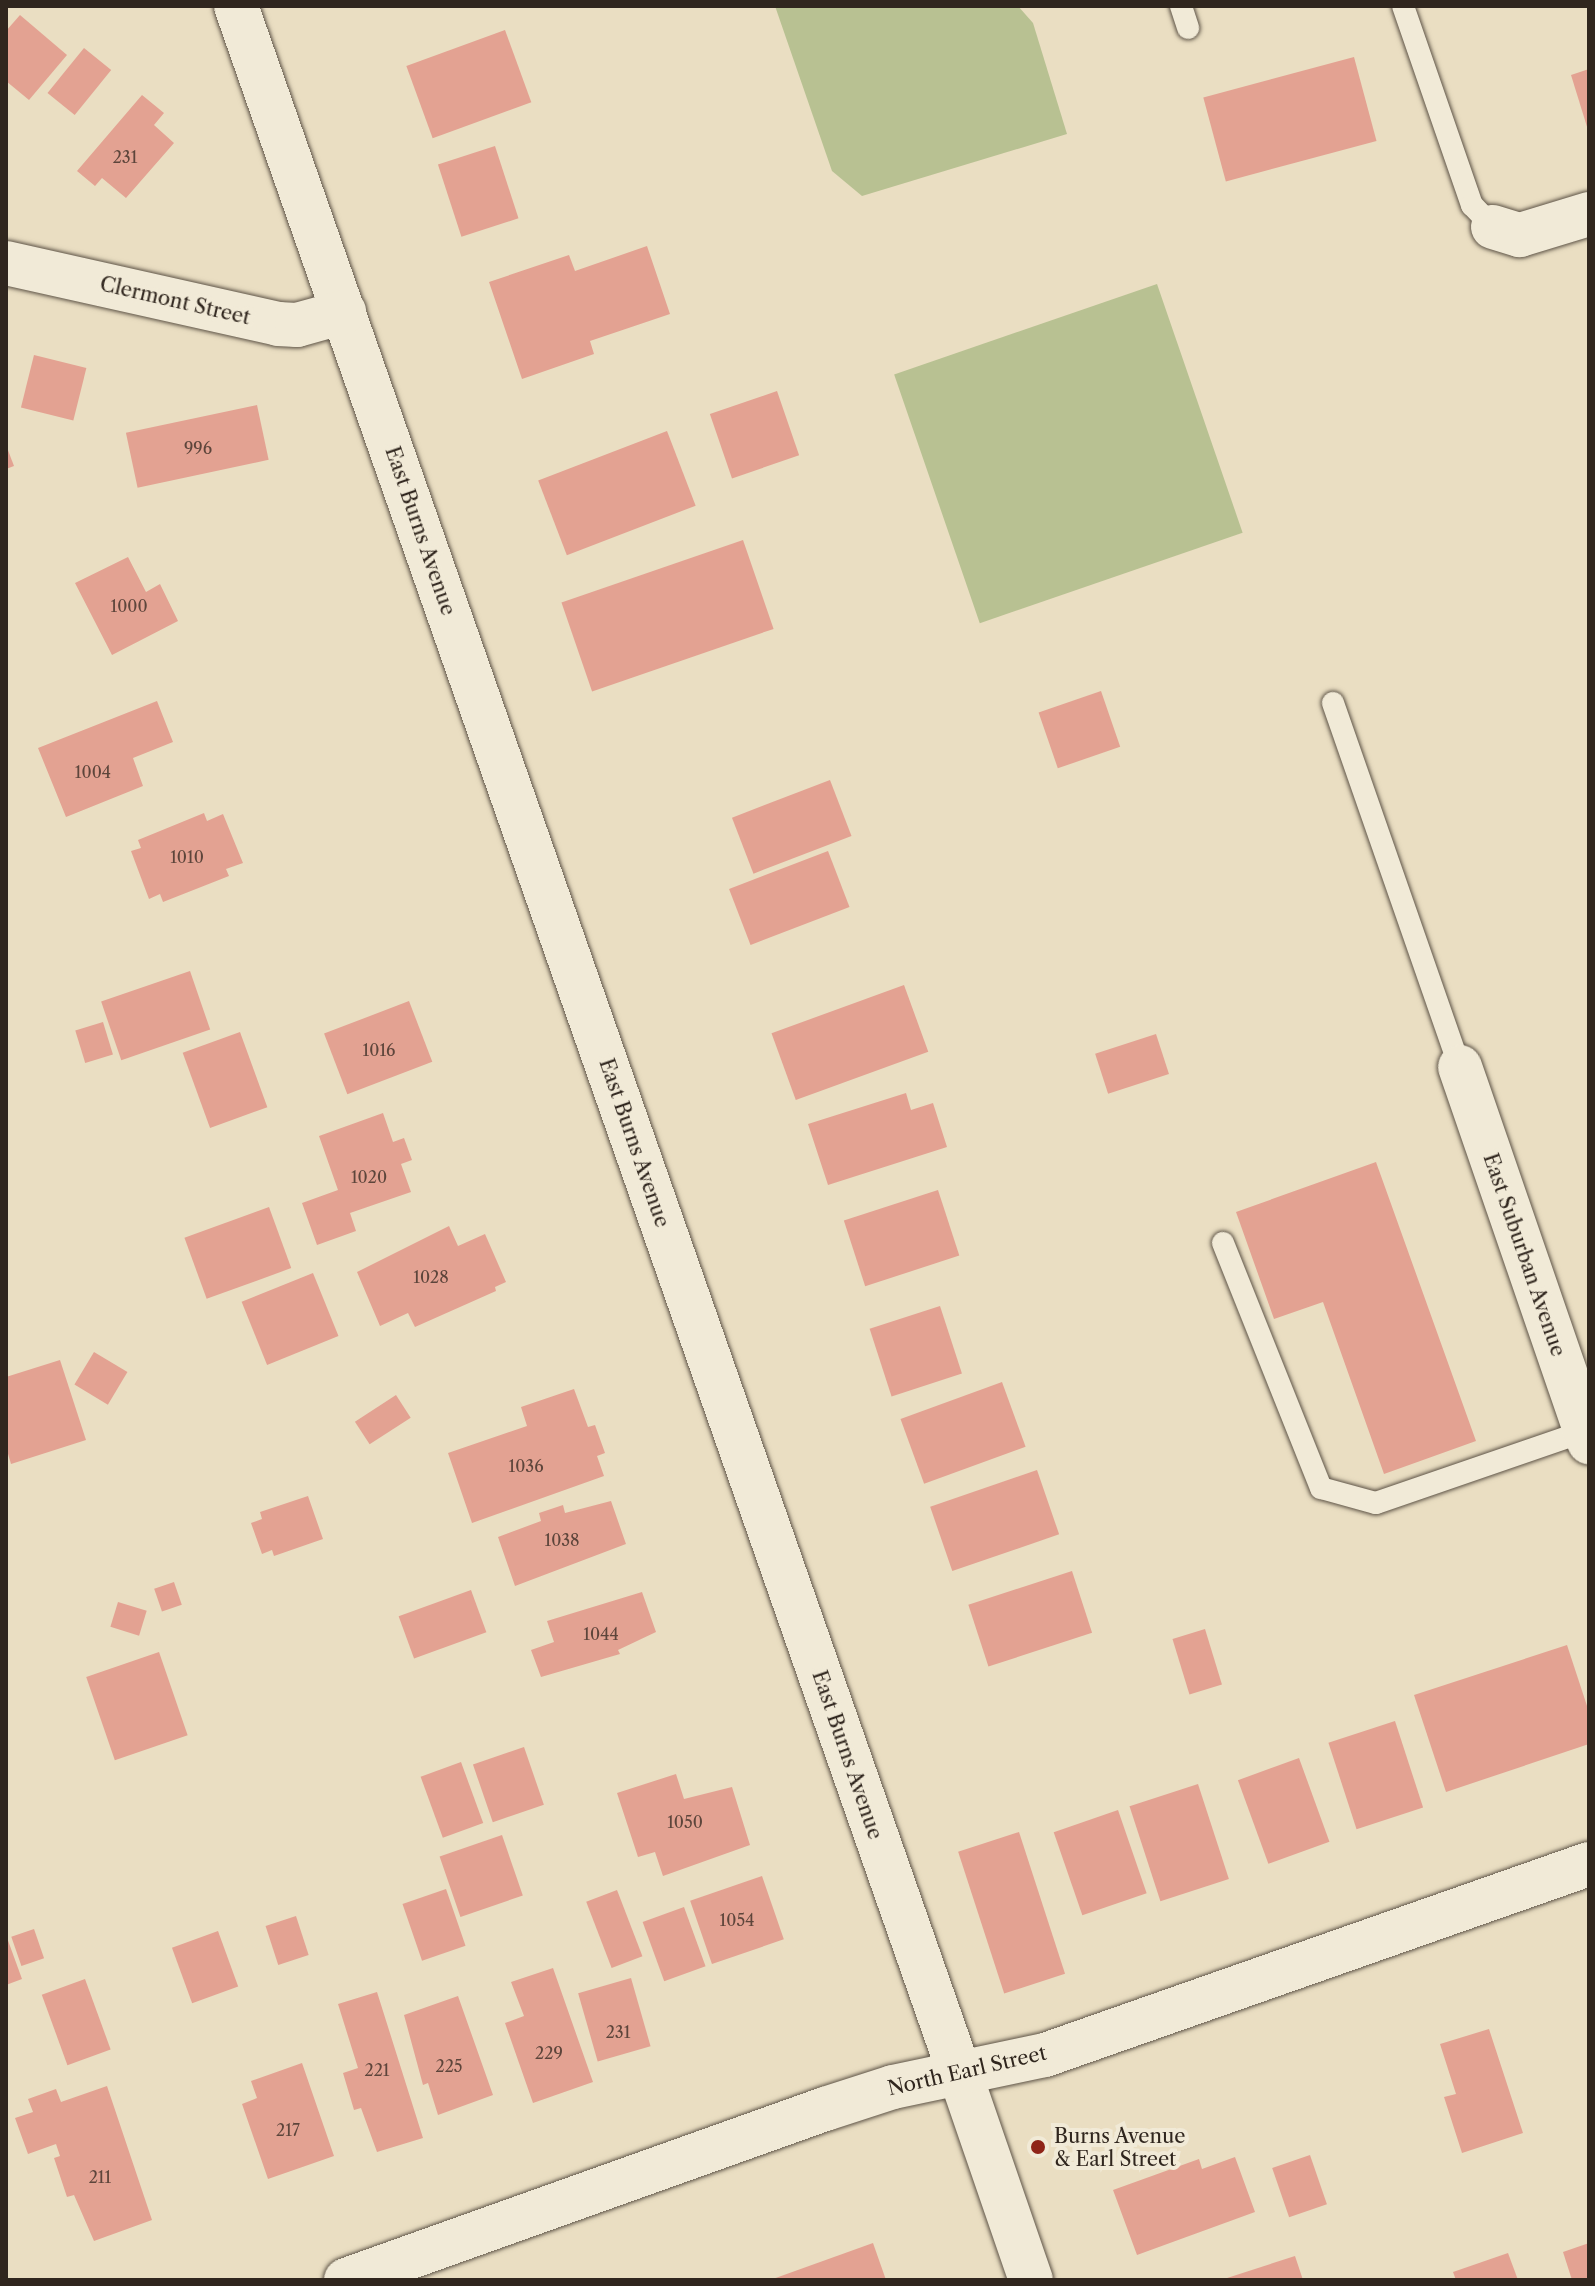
<!DOCTYPE html>
<html>
<head>
<meta charset="utf-8">
<style>
	body { margin:0 }
	#map { position:relative; width:1595px; height:2286px; overflow:hidden; background:#eadec2; font-family:"Libre Caslon Text",serif }
	div>[style] { position:absolute }
	[style*='--x'] { left:calc(var(--x)*1px); top:calc(var(--y)*1px); width:calc(var(--w)*1px); rotate:calc(var(--a)*1deg) }
	.green>* { inset:0; background:#b8c192; transform-origin:0 0 }
	.building>* { inset:0; background:#e3a292; transform-origin:0 0 }
	.roads { filter:drop-shadow(0 0 2px #5e5447) drop-shadow(0 0 2px #5e5447) }
	.lane>* { height:22px; margin:-11px; padding:0 11px; transform-origin:11px; border-radius:11px; background:#f1ead7 }
	.street>* { height:44px; margin:-22px; padding:0 22px; transform-origin:22px; border-radius:22px; background:#f1ead7 }
	.secondary>* { height:44px; margin:-22px; padding:0 22px; transform-origin:22px; border-radius:22px; background:#f1ead7 }
	.dots>* { width:22px; height:22px; translate:-50% -50%; box-sizing:border-box; border:4px solid #f1ead7; border-radius:50% }
	span { translate:-50% -50%; white-space:nowrap; text-align:center; line-height:1.15; -webkit-text-stroke:8px #f1ead7; paint-order:stroke }
	.number-label { font-size:16px; color:#5d453b }
	.number-label span { -webkit-text-stroke-width:0 }
	.street-label { font-size:20px; color:#30261e }
	.poi-label { font-size:20px; color:#30261e }
	.left { translate:0 -50%; text-align:left }
	.frame { position:absolute; inset:0; border:8px solid #30261e; pointer-events:none }
</style>
</head>
<body>
<div id="map">
	<div class="green">
		<i style="clip-path:polygon(775px 6px,1018px 6px,1033px 23px,1067px 134px,862px 196px,832px 171px)"></i>
		<i style="left:1157px;top:284px;width:263px;height:278px;rotate:71deg"></i>
	</div>
	<div class="building">
		<i style="clip-path:polygon(20px 15px,67px 55px,29px 100px,6px 81px,6px 31px)"></i>
		<i style="left:505px;top:30px;width:77px;height:105px;rotate:70deg"></i>
		<i style="left:84px;top:48px;width:35px;height:58px;rotate:39deg"></i>
		<i style="left:1354px;top:57px;width:87px;height:156px;rotate:75deg"></i>
		<i style="clip-path:polygon(1589px 69px,1589px 130px,1588px 130px,1571px 75px)"></i>
		<i style="clip-path:polygon(142px 95px,164px 113px,154px 125px,174px 143px,126px 198px,102px 178px,95px 186px,77px 171px)"></i>
		<i style="left:495px;top:146px;width:76px;height:60px;rotate:72deg"></i>
		<i style="clip-path:polygon(647px 246px,670px 314px,590px 341px,594px 354px,522px 379px,489px 282px,569px 255px,575px 271px)"></i>
		<i style="left:34px;top:355px;width:54px;height:54px;rotate:14deg"></i>
		<i style="left:777px;top:391px;width:68px;height:71px;rotate:71deg"></i>
		<i style="left:257px;top:405px;width:56px;height:134px;rotate:78deg"></i>
		<i style="left:667px;top:431px;width:80px;height:138px;rotate:69deg"></i>
		<i style="clip-path:polygon(6px 445px,14px 466px,6px 469px)"></i>
		<i style="left:743px;top:540px;width:94px;height:192px;rotate:71deg"></i>
		<i style="clip-path:polygon(128px 557px,146px 592px,160px 584px,178px 621px,112px 655px,75px 583px)"></i>
		<i style="left:1101px;top:691px;width:59px;height:66px;rotate:71deg"></i>
		<i style="clip-path:polygon(157px 701px,173px 742px,133px 758px,143px 786px,66px 817px,38px 748px)"></i>
		<i style="left:830px;top:780px;width:60px;height:105px;rotate:69deg"></i>
		<i style="clip-path:polygon(204px 813px,207px 821px,223px 814px,243px 863px,226px 869px,229px 876px,163px 902px,160px 894px,149px 899px,131px 851px,141px 848px,138px 840px)"></i>
		<i style="left:828px;top:851px;width:60px;height:106px;rotate:69deg"></i>
		<i style="left:190px;top:971px;width:62px;height:94px;rotate:71deg"></i>
		<i style="left:904px;top:985px;width:71px;height:141px;rotate:70deg"></i>
		<i style="left:409px;top:1001px;width:65px;height:91px;rotate:69deg"></i>
		<i style="left:103px;top:1022px;width:34px;height:29px;rotate:73deg"></i>
		<i style="left:240px;top:1032px;width:80px;height:61px;rotate:70deg"></i>
		<i style="left:1156px;top:1034px;width:42px;height:64px;rotate:72deg"></i>
		<i style="clip-path:polygon(906px 1093px,911px 1110px,933px 1103px,947px 1147px,828px 1185px,808px 1124px)"></i>
		<i style="clip-path:polygon(383px 1113px,393px 1142px,404px 1138px,412px 1160px,401px 1164px,411px 1192px,350px 1213px,356px 1231px,317px 1245px,302px 1203px,338px 1190px,319px 1136px)"></i>
		<i style="clip-path:polygon(1376px 1162px,1476px 1441px,1384px 1474px,1323px 1302px,1274px 1319px,1236px 1212px)"></i>
		<i style="left:938px;top:1190px;width:69px;height:99px;rotate:72deg"></i>
		<i style="left:269px;top:1207px;width:65px;height:90px;rotate:70deg"></i>
		<i style="clip-path:polygon(449px 1226px,458px 1246px,485px 1234px,506px 1282px,495px 1287px,496px 1291px,415px 1327px,408px 1313px,380px 1326px,357px 1272px)"></i>
		<i style="left:313px;top:1273px;width:68px;height:77px;rotate:68deg"></i>
		<i style="left:940px;top:1306px;width:71px;height:74px;rotate:72deg"></i>
		<i style="left:94px;top:1352px;width:39px;height:38px;rotate:31deg"></i>
		<i style="clip-path:polygon(60px 1360px,86px 1440px,11px 1464px,6px 1447px,6px 1377px)"></i>
		<i style="left:1002px;top:1382px;width:69px;height:108px;rotate:70deg"></i>
		<i style="clip-path:polygon(574px 1389px,588px 1427px,595px 1425px,605px 1453px,597px 1456px,604px 1476px,472px 1523px,448px 1453px,527px 1426px,521px 1407px)"></i>
		<i style="left:396px;top:1395px;width:27px;height:49px;rotate:57deg"></i>
		<i style="left:1037px;top:1470px;width:68px;height:113px;rotate:71deg"></i>
		<i style="clip-path:polygon(308px 1496px,323px 1539px,274px 1556px,272px 1550px,262px 1554px,251px 1523px,262px 1519px,260px 1512px)"></i>
		<i style="clip-path:polygon(611px 1501px,626px 1544px,515px 1586px,498px 1537px,541px 1521px,539px 1513px,563px 1505px,565px 1513px)"></i>
		<i style="left:1072px;top:1571px;width:65px;height:109px;rotate:72deg"></i>
		<i style="left:174px;top:1582px;width:24px;height:21px;rotate:71deg"></i>
		<i style="left:471px;top:1590px;width:45px;height:77px;rotate:70deg"></i>
		<i style="clip-path:polygon(642px 1592px,656px 1632px,618px 1650px,620px 1654px,541px 1677px,531px 1650px,554px 1642px,547px 1621px)"></i>
		<i style="left:118px;top:1602px;width:30px;height:26px;rotate:17deg"></i>
		<i style="left:1205px;top:1629px;width:58px;height:34px;rotate:73deg"></i>
		<i style="clip-path:polygon(1567px 1645px,1589px 1712px,1589px 1744px,1446px 1792px,1414px 1695px)"></i>
		<i style="left:159px;top:1652px;width:88px;height:77px;rotate:71deg"></i>
		<i style="left:1395px;top:1721px;width:91px;height:70px;rotate:72deg"></i>
		<i style="left:524px;top:1747px;width:61px;height:54px;rotate:71deg"></i>
		<i style="left:1299px;top:1758px;width:89px;height:65px;rotate:70deg"></i>
		<i style="left:461px;top:1762px;width:65px;height:43px;rotate:70deg"></i>
		<i style="clip-path:polygon(676px 1774px,684px 1799px,732px 1787px,750px 1845px,663px 1876px,655px 1852px,638px 1857px,617px 1793px)"></i>
		<i style="left:1198px;top:1784px;width:100px;height:72px;rotate:72deg"></i>
		<i style="left:1118px;top:1810px;width:88px;height:68px;rotate:71deg"></i>
		<i style="left:1019px;top:1832px;width:149px;height:64px;rotate:72deg"></i>
		<i style="left:502px;top:1835px;width:64px;height:66px;rotate:71deg"></i>
		<i style="left:762px;top:1876px;width:67px;height:76px;rotate:71deg"></i>
		<i style="left:446px;top:1889px;width:60px;height:46px;rotate:71deg"></i>
		<i style="left:617px;top:1890px;width:71px;height:33px;rotate:69deg"></i>
		<i style="left:684px;top:1907px;width:63px;height:44px;rotate:70deg"></i>
		<i style="left:296px;top:1916px;width:41px;height:32px;rotate:72deg"></i>
		<i style="left:34px;top:1929px;width:31px;height:24px;rotate:71deg"></i>
		<i style="left:218px;top:1931px;width:59px;height:49px;rotate:70deg"></i>
		<i style="clip-path:polygon(6px 1935px,22px 1979px,6px 1985px)"></i>
		<i style="clip-path:polygon(553px 1968px,593px 2082px,533px 2103px,505px 2023px,524px 2016px,511px 1982px)"></i>
		<i style="left:631px;top:1978px;width:71px;height:55px;rotate:74deg"></i>
		<i style="left:85px;top:1979px;width:75px;height:46px;rotate:70deg"></i>
		<i style="clip-path:polygon(377px 1992px,423px 2138px,377px 2152px,361px 2108px,354px 2110px,343px 2073px,358px 2068px,338px 2004px)"></i>
		<i style="clip-path:polygon(458px 1996px,493px 2095px,438px 2115px,428px 2083px,423px 2085px,404px 2015px)"></i>
		<i style="clip-path:polygon(1489px 2029px,1523px 2133px,1462px 2153px,1444px 2097px,1456px 2094px,1440px 2044px)"></i>
		<i style="clip-path:polygon(302px 2063px,334px 2156px,268px 2179px,242px 2104px,257px 2098px,251px 2081px)"></i>
		<i style="clip-path:polygon(107px 2086px,152px 2220px,94px 2241px,74px 2195px,67px 2197px,54px 2158px,60px 2156px,56px 2144px,28px 2154px,15px 2118px,33px 2112px,28px 2099px,56px 2089px,61px 2102px)"></i>
		<i style="left:1310px;top:2155px;width:52px;height:40px;rotate:71deg"></i>
		<i style="clip-path:polygon(1235px 2157px,1255px 2212px,1137px 2255px,1113px 2190px,1199px 2159px,1202px 2169px)"></i>
		<i style="clip-path:polygon(873px 2243px,886px 2280px,770px 2280px)"></i>
		<i style="clip-path:polygon(1589px 2243px,1589px 2280px,1572px 2280px,1563px 2252px)"></i>
		<i style="clip-path:polygon(1508px 2253px,1518px 2280px,1456px 2280px,1453px 2272px)"></i>
		<i style="clip-path:polygon(1295px 2256px,1303px 2280px,1224px 2280px,1224px 2279px)"></i>
	</div>
	<div class="roads">
		<div class="lane">
			<i style="--x:1181;--y:6;--w:23;--a:72"></i>
			<i style="--x:1403;--y:6;--w:211;--a:70.9"></i>
			<i style="--x:1472;--y:205;--w:30;--a:46"></i>
			<i style="--x:1333;--y:703;--w:386;--a:70.8"></i>
			<i style="--x:1223;--y:1243;--w:264;--a:68.2"></i>
			<i style="--x:1321;--y:1488;--w:57;--a:15.3"></i>
			<i style="--x:1376;--y:1503;--w:221;--a:-19"></i>
		</div>
		<div class="street">
			<i style="--x:236;--y:6;--w:2191;--a:70.71"></i>
			<i style="--x:1493;--y:227;--w:28;--a:17"></i>
			<i style="--x:1520;--y:235;--w:72;--a:-16.9"></i>
			<i style="--x:6;--y:263;--w:279;--a:12.6"></i>
			<i style="--x:278;--y:324;--w:19;--a:3"></i>
			<i style="--x:297;--y:325;--w:49;--a:-15.5"></i>
			<i style="--x:1460;--y:1067;--w:397;--a:71"></i>
		</div>
		<div class="secondary">
			<i style="--x:960;--y:2074;--w:218;--a:71"></i>
			<i style="--x:346;--y:2280;--w:509;--a:-19.65"></i>
			<i style="--x:825;--y:2109;--w:71;--a:-17.9"></i>
			<i style="--x:893;--y:2087;--w:155;--a:-11.9"></i>
			<i style="--x:1045;--y:2055;--w:577;--a:-19.35"></i>
		</div>
	</div>
	<div class="dots">
		<i style="left:1038px;top:2147px;background:#8f2418"></i>
	</div>
	<div class="number-label">
		<span style="left:125px;top:157px">231</span>
		<span style="left:198px;top:448px">996</span>
		<span style="left:129px;top:606px">1000</span>
		<span style="left:93px;top:772px">1004</span>
		<span style="left:187px;top:857px">1010</span>
		<span style="left:379px;top:1050px">1016</span>
		<span style="left:369px;top:1177px">1020</span>
		<span style="left:431px;top:1277px">1028</span>
		<span style="left:526px;top:1466px">1036</span>
		<span style="left:562px;top:1540px">1038</span>
		<span style="left:601px;top:1634px">1044</span>
		<span style="left:685px;top:1822px">1050</span>
		<span style="left:737px;top:1920px">1054</span>
		<span style="left:618px;top:2032px">231</span>
		<span style="left:549px;top:2053px">229</span>
		<span style="left:449px;top:2066px">225</span>
		<span style="left:377px;top:2070px">221</span>
		<span style="left:288px;top:2130px">217</span>
		<span style="left:100px;top:2177px">211</span>
	</div>
	<div class="street-label">
		<span style="left:175px;top:301px;rotate:13deg">Clermont Street</span>
		<span style="left:420px;top:531px;rotate:71deg">East Burns Avenue</span>
		<span style="left:634px;top:1143px;rotate:71deg">East Burns Avenue</span>
		<span style="left:1524px;top:1255px;rotate:71deg">East Suburban Avenue</span>
		<span style="left:847px;top:1755px;rotate:71deg">East Burns Avenue</span>
		<span style="left:967px;top:2071px;rotate:-13deg">North Earl Street</span>
	</div>
	<div class="poi-label">
		<span class="left" style="left:1054px;top:2148px">Burns Avenue<br>&amp; Earl Street</span>
	</div>
	<div class="frame"></div>
</div>
</body>
</html>
